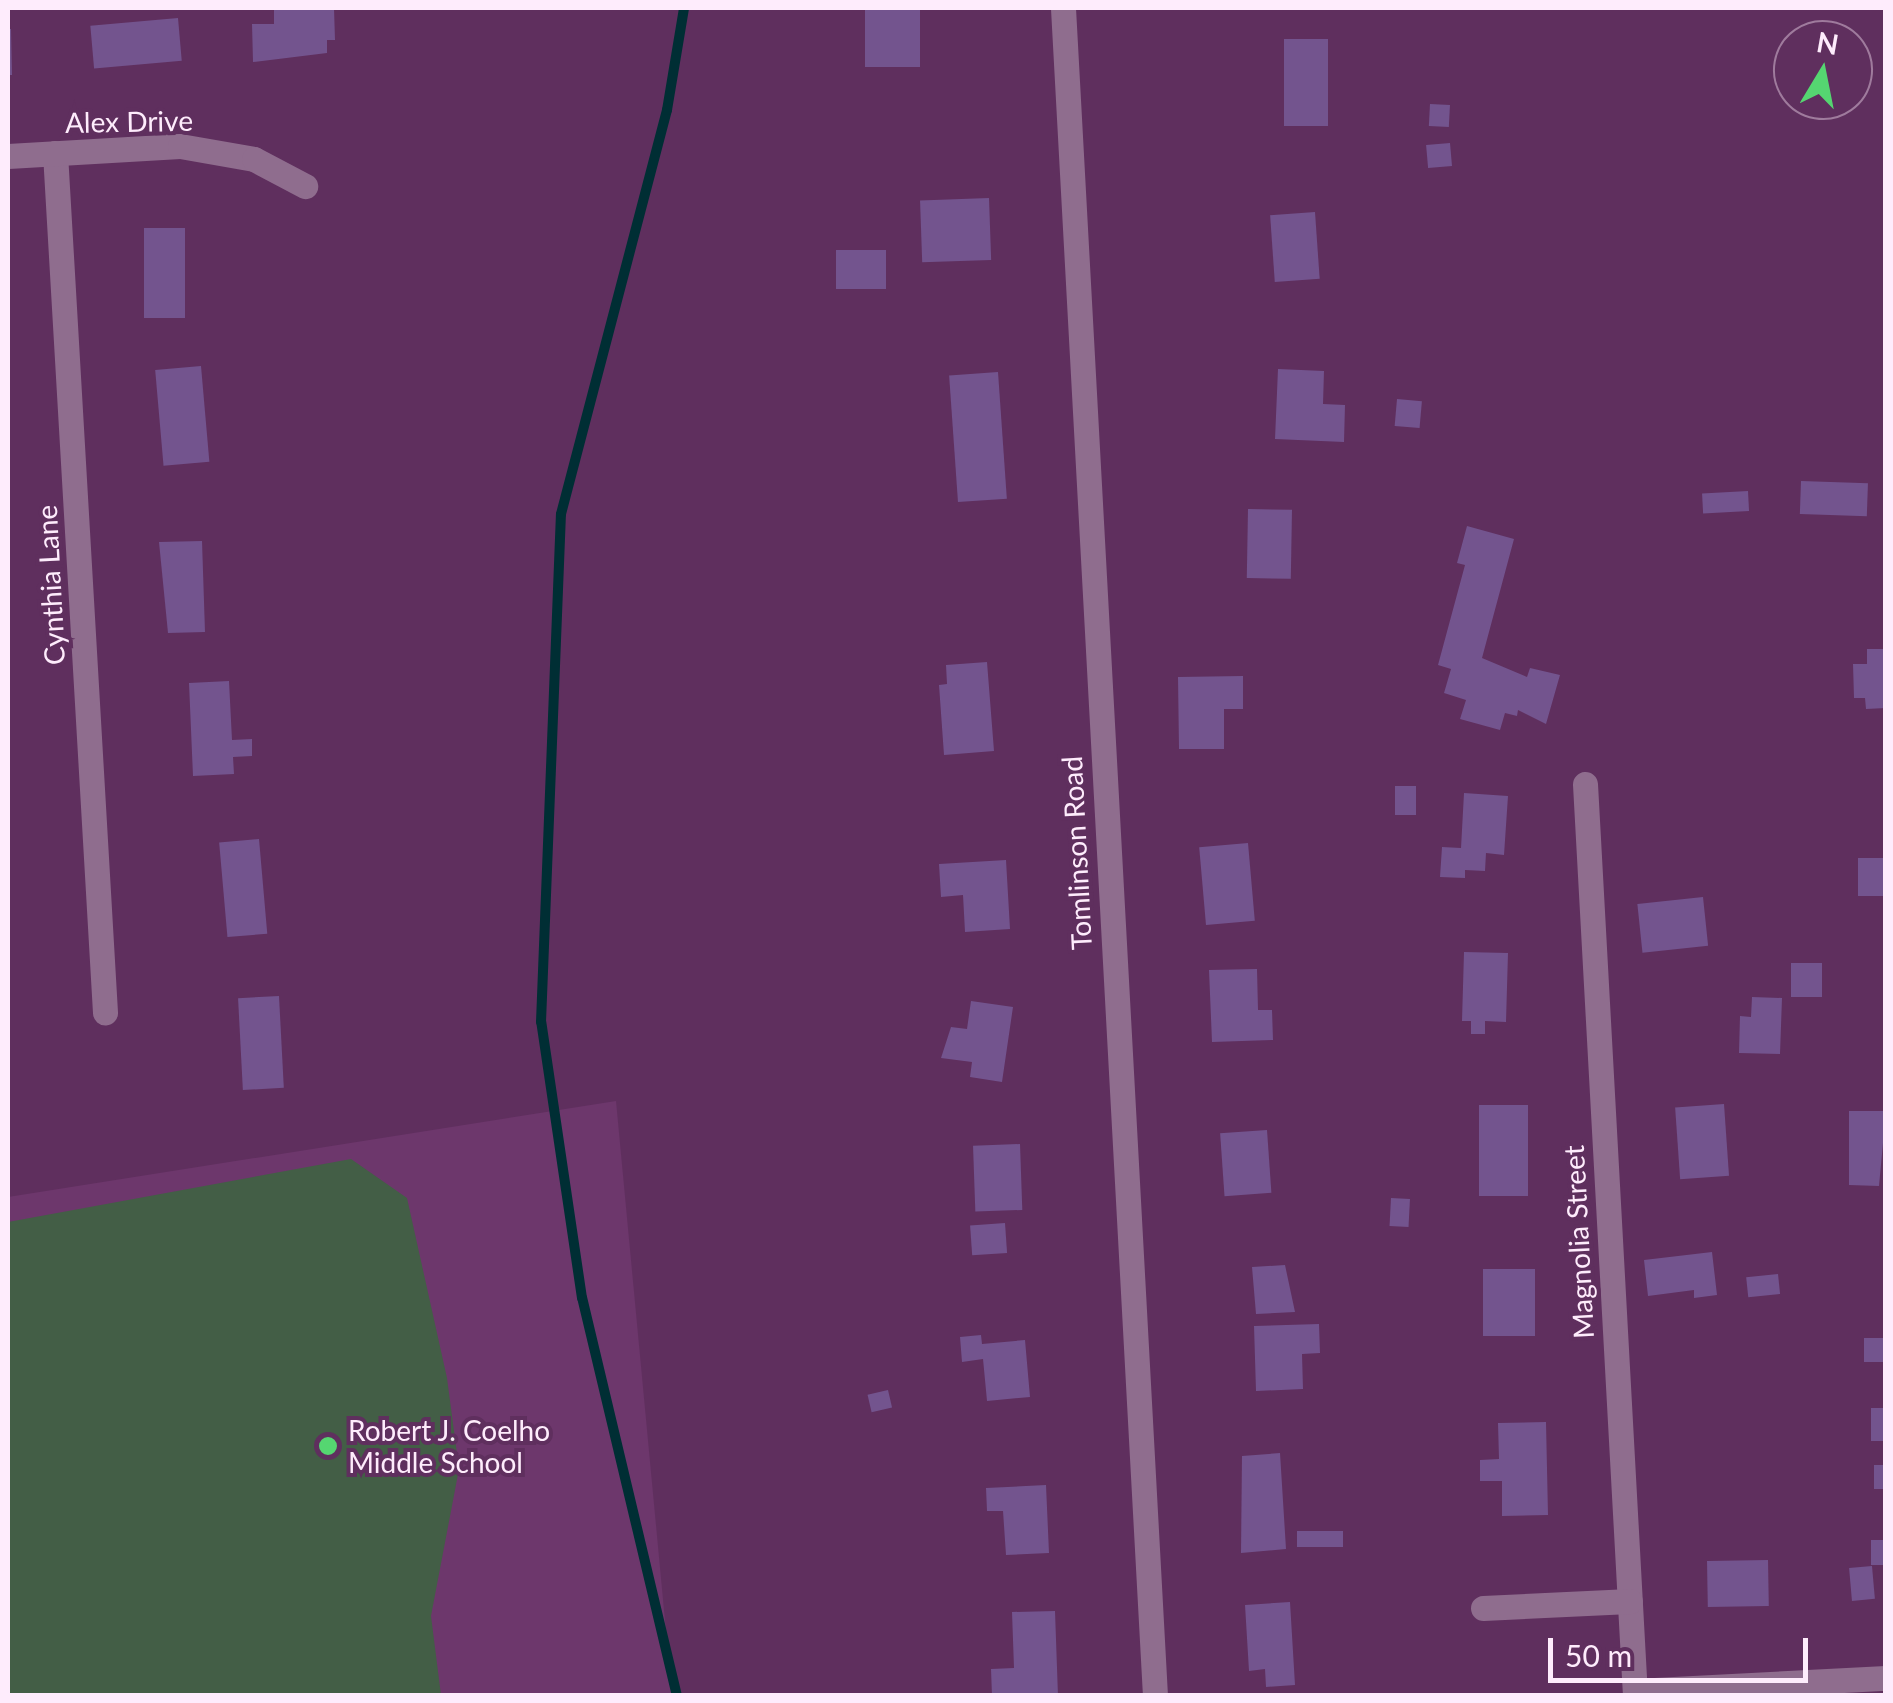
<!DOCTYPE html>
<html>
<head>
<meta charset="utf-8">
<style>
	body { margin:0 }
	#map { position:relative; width:1893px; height:1703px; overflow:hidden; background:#5f2f5e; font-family:Lato,sans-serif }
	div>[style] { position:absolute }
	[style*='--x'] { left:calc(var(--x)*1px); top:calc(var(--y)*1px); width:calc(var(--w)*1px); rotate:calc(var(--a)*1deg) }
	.built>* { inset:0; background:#6d376c }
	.green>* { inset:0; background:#435e46 }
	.stream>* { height:10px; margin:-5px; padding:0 5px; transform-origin:5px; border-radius:5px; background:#002e34 }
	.building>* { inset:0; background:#73548e; transform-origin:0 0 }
	.minor>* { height:25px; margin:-12.5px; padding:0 12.5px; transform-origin:12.5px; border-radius:12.5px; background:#8f6d8e }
	.dots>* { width:28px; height:28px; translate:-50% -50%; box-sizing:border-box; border:5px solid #5f2f5e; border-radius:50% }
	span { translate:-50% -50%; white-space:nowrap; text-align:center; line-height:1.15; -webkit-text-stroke:8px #5f2f5e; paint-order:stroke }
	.street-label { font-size:28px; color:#feecfc }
	.poi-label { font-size:28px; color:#feecfc }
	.left { translate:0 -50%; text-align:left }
	.frame { position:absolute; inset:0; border:10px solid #feecfc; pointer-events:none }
	.north { position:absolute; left:1773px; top:20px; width:100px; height:100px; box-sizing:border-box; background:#5f2f5e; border:2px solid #9f7b9d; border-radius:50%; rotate:10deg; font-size:28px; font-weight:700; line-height:40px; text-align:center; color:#feecfc }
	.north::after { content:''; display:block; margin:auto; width:35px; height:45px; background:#55d671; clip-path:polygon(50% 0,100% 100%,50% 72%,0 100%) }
	.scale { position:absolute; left:1548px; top:1638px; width:260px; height:45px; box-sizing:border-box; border:5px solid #feecfc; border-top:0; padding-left:12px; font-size:30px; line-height:35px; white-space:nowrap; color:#feecfc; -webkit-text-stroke:8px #5f2f5e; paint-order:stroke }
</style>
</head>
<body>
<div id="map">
	<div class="built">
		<i style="clip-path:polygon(616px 1101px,672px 1695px,8px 1696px,8px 1197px)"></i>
	</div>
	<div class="green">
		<i style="clip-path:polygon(351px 1159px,407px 1198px,447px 1378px,459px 1469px,431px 1616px,441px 1695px,8px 1695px,8px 1222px)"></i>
	</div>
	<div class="stream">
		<i style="--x:677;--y:1696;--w:409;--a:-103.4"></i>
		<i style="--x:582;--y:1298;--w:279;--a:-98.4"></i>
		<i style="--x:541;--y:1022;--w:508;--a:-87.75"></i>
		<i style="--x:561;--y:514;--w:418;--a:-75.3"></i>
		<i style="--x:667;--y:110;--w:103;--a:-80.5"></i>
	</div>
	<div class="building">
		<i style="clip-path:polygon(274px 8px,334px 8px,335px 40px,327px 40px,327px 53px,253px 62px,252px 24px,274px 24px)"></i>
		<i style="left:865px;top:8px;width:55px;height:59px"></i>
		<i style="left:178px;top:18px;width:43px;height:88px;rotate:85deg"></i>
		<i style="clip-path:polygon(8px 29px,11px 29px,12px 75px,8px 75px)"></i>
		<i style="left:1284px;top:39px;width:44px;height:87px"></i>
		<i style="left:1430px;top:104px;width:20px;height:22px;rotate:3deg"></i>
		<i style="left:1450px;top:143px;width:23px;height:24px;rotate:85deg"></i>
		<i style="left:989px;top:198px;width:62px;height:69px;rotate:88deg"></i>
		<i style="left:1315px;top:212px;width:67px;height:45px;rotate:86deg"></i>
		<i style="left:144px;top:228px;width:41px;height:90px"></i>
		<i style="left:836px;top:250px;width:50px;height:39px"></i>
		<i style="left:201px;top:366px;width:96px;height:46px;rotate:85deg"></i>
		<i style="clip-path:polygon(1278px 369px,1324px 371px,1323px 404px,1345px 405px,1344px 442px,1275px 439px)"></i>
		<i style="left:998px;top:372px;width:127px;height:49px;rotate:86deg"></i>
		<i style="left:1397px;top:399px;width:25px;height:27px;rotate:5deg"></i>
		<i style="left:1801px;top:481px;width:67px;height:33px;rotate:2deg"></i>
		<i style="left:1748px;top:491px;width:20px;height:46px;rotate:87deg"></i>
		<i style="left:1248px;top:509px;width:44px;height:69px;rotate:1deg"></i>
		<i style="clip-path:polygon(1467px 526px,1514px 539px,1482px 658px,1527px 677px,1530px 668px,1560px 675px,1546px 724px,1518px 710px,1517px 716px,1505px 713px,1500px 730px,1460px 719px,1466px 700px,1444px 693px,1451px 669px,1438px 665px,1465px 565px,1457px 563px)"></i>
		<i style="clip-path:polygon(202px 541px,205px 632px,168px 633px,159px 542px)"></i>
		<i style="clip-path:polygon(1867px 649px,1886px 649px,1886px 708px,1866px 709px,1865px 698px,1854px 698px,1853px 664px,1867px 664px)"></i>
		<i style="clip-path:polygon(987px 662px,994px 751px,944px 755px,939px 685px,947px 684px,946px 665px)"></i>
		<i style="clip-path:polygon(1243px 676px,1243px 709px,1224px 709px,1224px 749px,1179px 749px,1178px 677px)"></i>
		<i style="clip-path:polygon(229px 681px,232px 740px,252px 739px,252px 756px,233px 757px,234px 774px,193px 776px,189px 683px)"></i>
		<i style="left:1395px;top:786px;width:21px;height:29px"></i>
		<i style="clip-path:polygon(1464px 793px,1508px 796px,1504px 855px,1486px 853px,1485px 871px,1465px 870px,1465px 878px,1440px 877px,1442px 847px,1461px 848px)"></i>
		<i style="left:259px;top:839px;width:95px;height:40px;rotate:85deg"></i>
		<i style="left:1248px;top:843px;width:78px;height:49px;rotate:85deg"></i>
		<i style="left:1886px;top:858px;width:38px;height:28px;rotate:90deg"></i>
		<i style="clip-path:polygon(1006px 860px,1010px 929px,965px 932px,963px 895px,941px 897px,939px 864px)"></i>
		<i style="left:1703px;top:897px;width:49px;height:66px;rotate:84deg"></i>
		<i style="clip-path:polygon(1464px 952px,1508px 953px,1506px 1022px,1485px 1021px,1485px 1034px,1471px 1034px,1471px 1021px,1462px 1021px)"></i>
		<i style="left:1791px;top:963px;width:31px;height:34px"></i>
		<i style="clip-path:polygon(1257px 969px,1258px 1010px,1272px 1010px,1273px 1040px,1212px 1042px,1209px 970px)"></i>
		<i style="left:279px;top:996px;width:92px;height:41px;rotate:87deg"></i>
		<i style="clip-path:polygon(1752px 997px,1782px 998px,1780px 1054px,1739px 1053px,1740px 1016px,1751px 1017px)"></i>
		<i style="clip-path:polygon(971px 1001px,1013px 1007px,1002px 1082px,970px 1077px,972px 1062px,941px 1058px,951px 1027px,967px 1029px)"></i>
		<i style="left:1724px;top:1104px;width:72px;height:49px;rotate:86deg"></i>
		<i style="left:1479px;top:1105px;width:49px;height:91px"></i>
		<i style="clip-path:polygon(1849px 1111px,1886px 1111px,1879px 1186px,1849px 1185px)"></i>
		<i style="left:1267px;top:1130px;width:63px;height:47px;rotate:86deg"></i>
		<i style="left:1020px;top:1144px;width:66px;height:47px;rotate:88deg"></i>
		<i style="left:1391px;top:1198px;width:19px;height:28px;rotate:3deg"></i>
		<i style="left:1005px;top:1223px;width:30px;height:35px;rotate:86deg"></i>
		<i style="clip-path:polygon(1712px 1252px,1717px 1295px,1694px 1298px,1694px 1290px,1648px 1296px,1644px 1260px)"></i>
		<i style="clip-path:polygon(1285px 1265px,1295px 1312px,1256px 1314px,1252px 1267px)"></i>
		<i style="left:1483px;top:1269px;width:52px;height:67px"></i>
		<i style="left:1778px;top:1274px;width:20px;height:32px;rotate:84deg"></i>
		<i style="clip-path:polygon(1319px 1324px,1320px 1353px,1302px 1354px,1303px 1389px,1256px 1391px,1254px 1326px)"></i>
		<i style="clip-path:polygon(981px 1335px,982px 1344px,1025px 1340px,1030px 1397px,987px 1401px,983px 1359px,962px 1362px,960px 1337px)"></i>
		<i style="left:1864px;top:1338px;width:22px;height:24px"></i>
		<i style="left:888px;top:1390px;width:18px;height:21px;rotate:77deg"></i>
		<i style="left:1871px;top:1408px;width:15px;height:33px"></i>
		<i style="clip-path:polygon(1546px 1422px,1548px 1515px,1502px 1516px,1502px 1481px,1480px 1481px,1480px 1460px,1499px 1459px,1498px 1423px)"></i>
		<i style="clip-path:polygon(1280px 1453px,1286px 1549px,1241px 1553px,1242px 1456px)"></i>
		<i style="left:1874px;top:1465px;width:12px;height:24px"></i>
		<i style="clip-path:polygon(1046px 1485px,1049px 1553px,1006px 1555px,1003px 1511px,987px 1511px,986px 1488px)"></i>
		<i style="left:1343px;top:1531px;width:16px;height:46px;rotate:90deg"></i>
		<i style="left:1886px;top:1540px;width:25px;height:15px;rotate:90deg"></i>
		<i style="left:1768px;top:1560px;width:46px;height:61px;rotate:89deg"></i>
		<i style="left:1872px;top:1566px;width:33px;height:23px;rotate:85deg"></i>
		<i style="clip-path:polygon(1290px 1602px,1295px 1685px,1266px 1687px,1265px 1669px,1249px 1671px,1245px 1605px)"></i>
		<i style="clip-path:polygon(1055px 1611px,1058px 1696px,992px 1696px,991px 1669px,1014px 1668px,1012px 1612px)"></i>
	</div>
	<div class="minor">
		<i style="--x:1063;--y:8;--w:1691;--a:86.88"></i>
		<i style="--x:55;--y:153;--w:861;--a:86.67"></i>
		<i style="--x:8;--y:156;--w:172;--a:-3.3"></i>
		<i style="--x:180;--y:146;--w:75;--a:10"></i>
		<i style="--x:254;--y:159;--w:58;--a:27.9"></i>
		<i style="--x:1585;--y:784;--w:913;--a:86.86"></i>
		<i style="--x:1483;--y:1608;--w:147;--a:-2.7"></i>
		<i style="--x:1635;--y:1691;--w:251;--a:-3"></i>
	</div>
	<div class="dots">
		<i style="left:328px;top:1446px;background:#55d671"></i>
	</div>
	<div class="street-label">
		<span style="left:129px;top:121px;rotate:-1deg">Alex Drive</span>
		<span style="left:50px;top:585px;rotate:-93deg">Cynthia Lane</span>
		<span style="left:1076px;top:853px;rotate:-93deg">Tomlinson Road</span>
		<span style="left:1578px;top:1242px;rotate:-93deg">Magnolia Street</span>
	</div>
	<div class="poi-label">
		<span class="left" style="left:348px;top:1446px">Robert J. Coelho<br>Middle School</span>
	</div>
	<div class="frame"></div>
	<div class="north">N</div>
	<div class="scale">50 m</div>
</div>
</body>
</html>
